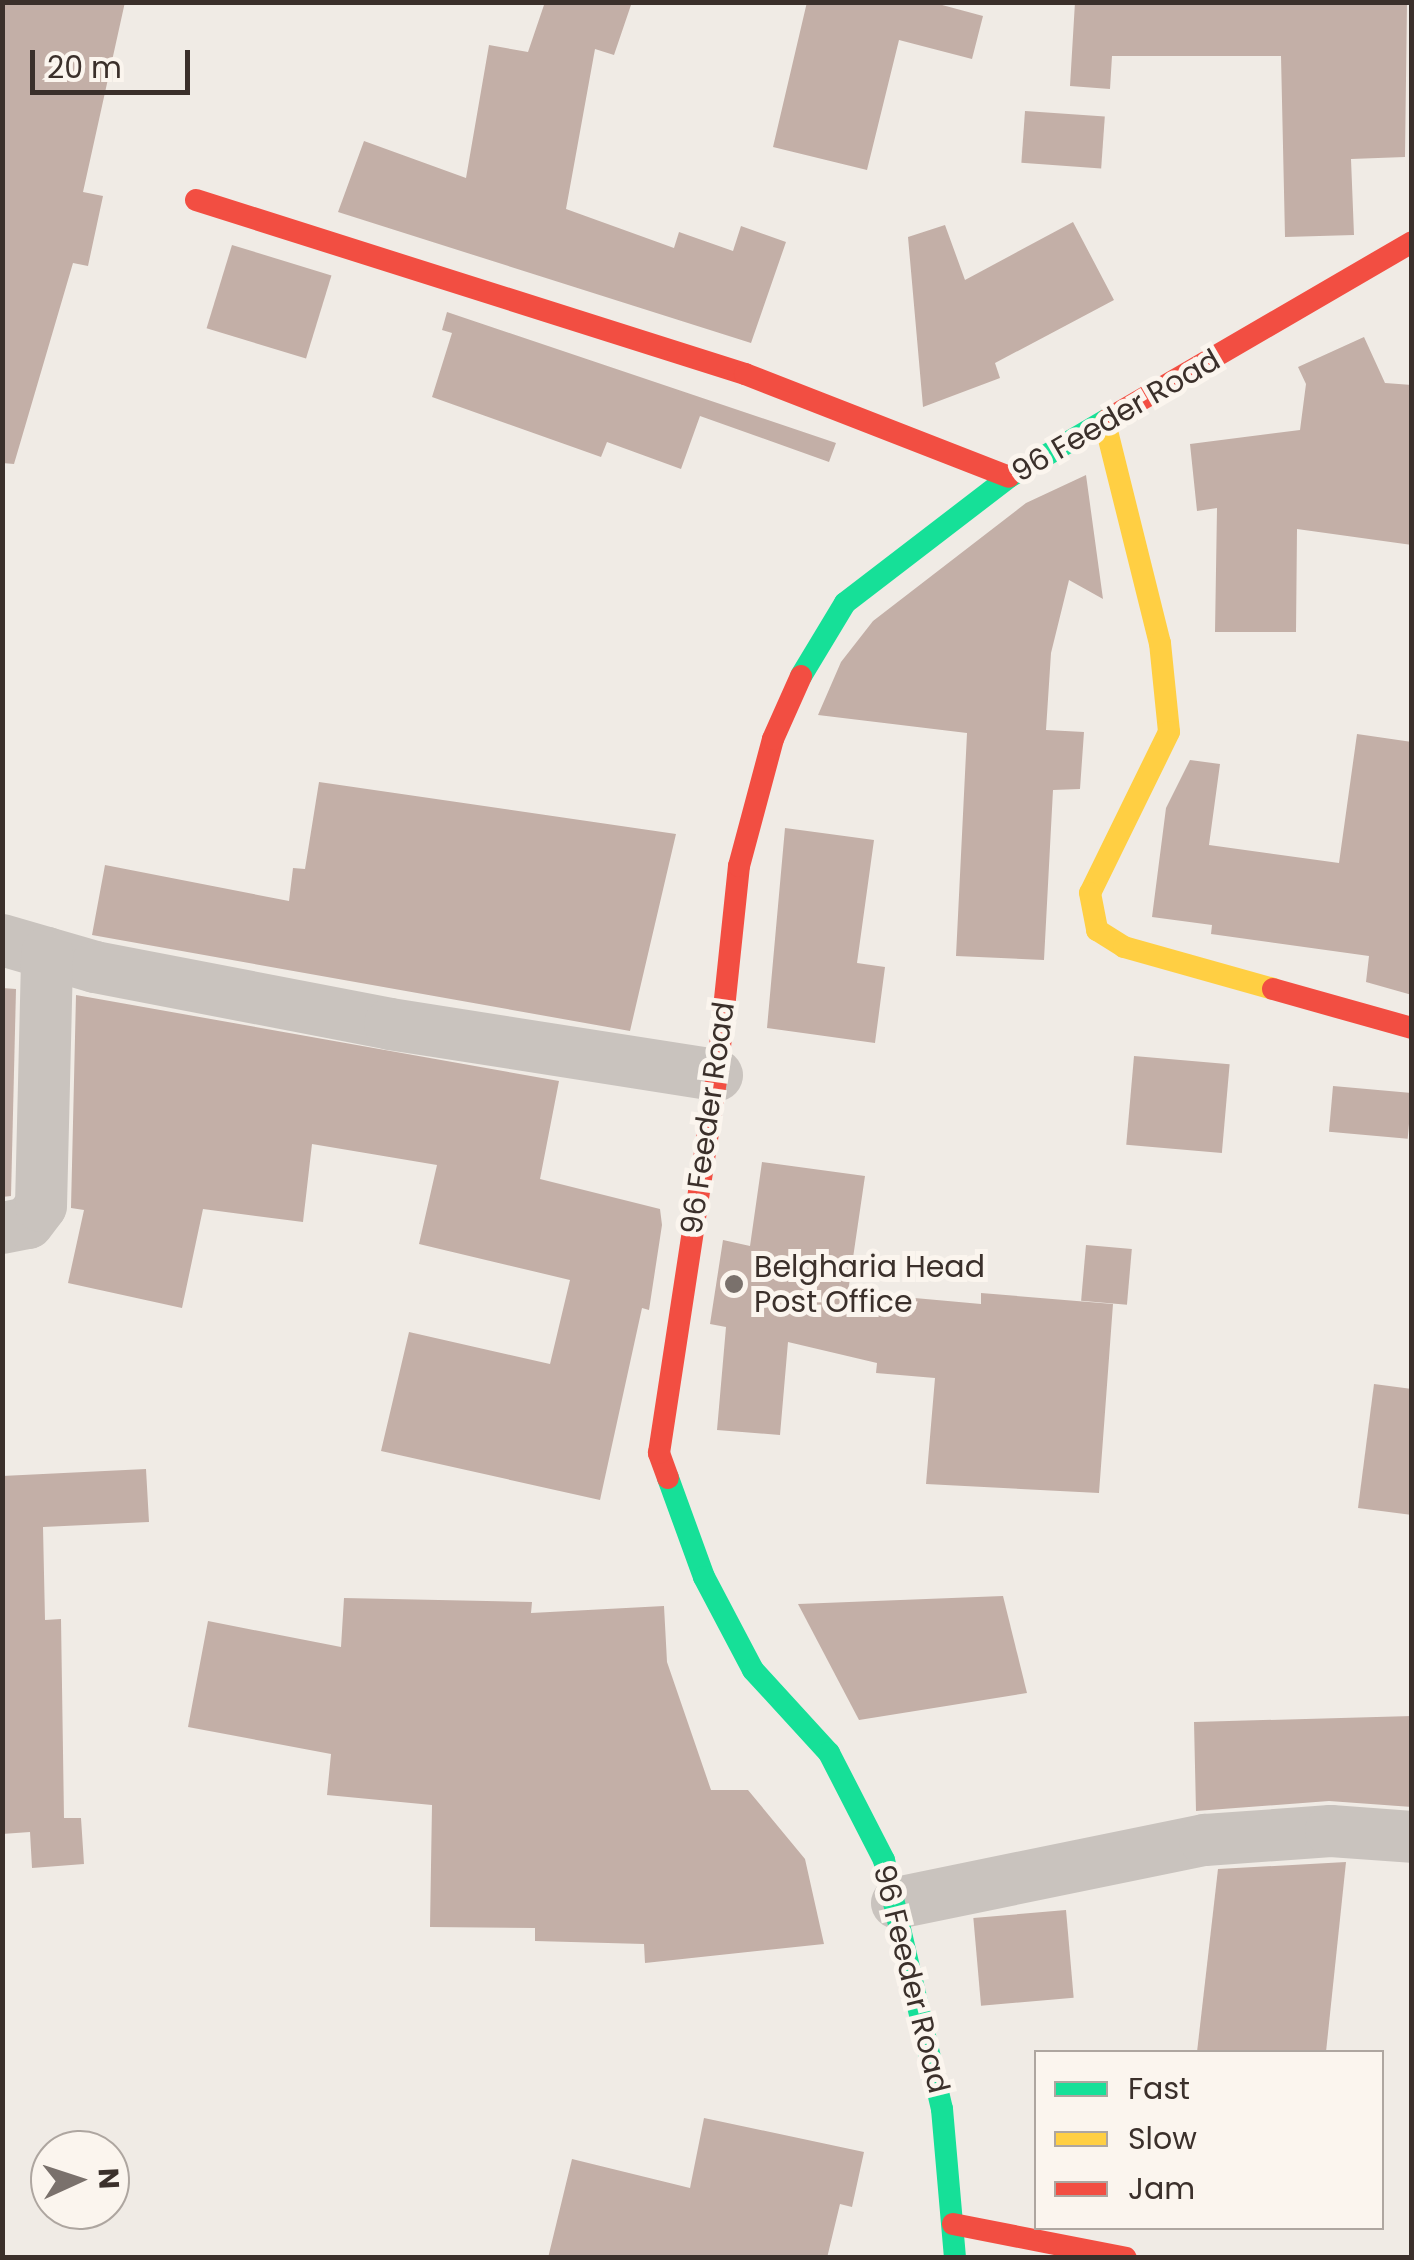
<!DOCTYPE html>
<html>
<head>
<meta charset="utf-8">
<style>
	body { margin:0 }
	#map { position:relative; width:1414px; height:2260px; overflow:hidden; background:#f0ebe5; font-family:Poppins,sans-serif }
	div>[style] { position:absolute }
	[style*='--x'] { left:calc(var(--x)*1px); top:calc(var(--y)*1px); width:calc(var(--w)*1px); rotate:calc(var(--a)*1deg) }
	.building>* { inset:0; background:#c3afa7; transform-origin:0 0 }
	.street>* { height:52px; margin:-26px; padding:0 26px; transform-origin:26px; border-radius:26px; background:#c9c3be }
	.fast>* { height:22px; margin:-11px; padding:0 11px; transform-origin:11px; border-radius:11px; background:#16e098 }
	.slow>* { height:22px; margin:-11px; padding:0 11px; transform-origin:11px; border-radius:11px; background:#ffcf43 }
	.jam>* { height:22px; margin:-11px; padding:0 11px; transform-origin:11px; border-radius:11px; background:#f24e42 }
	.dots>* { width:28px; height:28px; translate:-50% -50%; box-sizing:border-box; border:5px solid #fbf5ee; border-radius:50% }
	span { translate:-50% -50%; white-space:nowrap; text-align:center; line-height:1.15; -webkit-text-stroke:10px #fbf5ee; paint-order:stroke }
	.street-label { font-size:30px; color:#3b302b }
	.poi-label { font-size:30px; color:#3b302b }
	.left { translate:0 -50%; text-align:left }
	.frame { position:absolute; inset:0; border:5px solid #3b302b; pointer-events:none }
	.legend { position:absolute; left:1034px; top:2050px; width:350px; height:180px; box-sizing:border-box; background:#fbf5ee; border:2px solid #aea6a0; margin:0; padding:12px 18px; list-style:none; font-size:30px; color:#3b302b }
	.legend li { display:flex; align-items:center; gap:20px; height:50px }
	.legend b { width:50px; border:2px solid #aea6a0 }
	.north { position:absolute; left:30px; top:2130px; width:100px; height:100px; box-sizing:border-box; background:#fbf5ee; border:2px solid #aea6a0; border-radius:50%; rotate:87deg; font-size:28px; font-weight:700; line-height:40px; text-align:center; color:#3b302b }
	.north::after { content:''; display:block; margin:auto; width:35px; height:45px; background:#7a716c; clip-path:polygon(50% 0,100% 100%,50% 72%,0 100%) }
	.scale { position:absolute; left:30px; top:50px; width:160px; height:45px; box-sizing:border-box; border:5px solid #3b302b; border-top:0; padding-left:12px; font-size:30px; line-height:35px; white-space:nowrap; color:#3b302b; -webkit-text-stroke:8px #fbf5ee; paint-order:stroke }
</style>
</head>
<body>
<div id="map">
	<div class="building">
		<i style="clip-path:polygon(2px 2px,125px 2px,83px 192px,103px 196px,88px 266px,73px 263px,14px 464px,2px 463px)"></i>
		<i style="clip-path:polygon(545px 2px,632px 2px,614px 55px,595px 49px,566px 209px,674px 248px,679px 232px,733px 251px,741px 226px,786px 242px,751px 343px,338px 212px,364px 141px,466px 178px,489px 45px,528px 52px)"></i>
		<i style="clip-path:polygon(807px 2px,931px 2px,983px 16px,972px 59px,899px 40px,867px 170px,773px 147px)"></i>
		<i style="clip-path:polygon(1075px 2px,1407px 2px,1405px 157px,1351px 159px,1354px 235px,1285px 237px,1281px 56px,1112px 56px,1110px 89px,1070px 86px)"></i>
		<i style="left:1025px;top:111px;width:80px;height:52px;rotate:4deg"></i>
		<i style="clip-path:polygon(1073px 222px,1114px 300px,995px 363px,1000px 378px,923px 407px,908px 237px,945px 225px,965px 280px)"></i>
		<i style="left:232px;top:245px;width:104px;height:87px;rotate:17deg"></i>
		<i style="clip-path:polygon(447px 312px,836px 443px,829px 462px,700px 416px,681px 469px,607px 442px,601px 457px,432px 397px,452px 333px,442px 330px)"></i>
		<i style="clip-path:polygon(1364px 337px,1385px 383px,1412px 385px,1412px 545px,1297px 529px,1296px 632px,1215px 632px,1217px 508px,1197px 511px,1190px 444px,1300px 430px,1306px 384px,1298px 367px)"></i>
		<i style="clip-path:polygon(1086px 475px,1103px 599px,1069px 580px,1051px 653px,1046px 730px,1084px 732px,1080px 789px,1053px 790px,1044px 960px,956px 956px,967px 733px,818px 715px,841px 662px,873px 621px,1026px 503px)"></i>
		<i style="clip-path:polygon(1357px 734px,1412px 742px,1412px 995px,1366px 982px,1369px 956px,1211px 934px,1212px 925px,1152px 917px,1166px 808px,1190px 760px,1220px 764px,1209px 845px,1339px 863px)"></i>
		<i style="clip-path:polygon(319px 782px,676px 834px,630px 1031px,92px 935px,105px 865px,289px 901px,293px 868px,305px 869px)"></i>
		<i style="clip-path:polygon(785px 828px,874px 840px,857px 963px,885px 967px,875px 1043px,767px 1028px)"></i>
		<i style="clip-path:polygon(2px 988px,16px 989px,11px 1196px,2px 1197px)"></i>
		<i style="clip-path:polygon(76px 995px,559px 1081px,540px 1179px,660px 1209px,662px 1225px,649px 1310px,642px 1308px,600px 1500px,381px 1451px,409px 1332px,550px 1364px,570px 1280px,419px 1244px,437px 1165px,312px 1144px,303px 1222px,203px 1209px,182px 1308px,68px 1283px,84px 1210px,71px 1208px)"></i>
		<i style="left:1134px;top:1056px;width:96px;height:89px;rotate:5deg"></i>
		<i style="left:1333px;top:1086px;width:79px;height:46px;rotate:5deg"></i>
		<i style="clip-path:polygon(762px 1162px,865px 1176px,848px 1292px,981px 1304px,981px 1293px,1113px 1304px,1099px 1493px,926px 1484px,935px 1378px,876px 1373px,877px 1363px,788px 1342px,780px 1435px,717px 1430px,726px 1327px,710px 1324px,723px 1240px,750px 1246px)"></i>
		<i style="left:1086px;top:1245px;width:46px;height:56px;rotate:5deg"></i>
		<i style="clip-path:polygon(1374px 1384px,1412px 1389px,1412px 1515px,1358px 1508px)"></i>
		<i style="clip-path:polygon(146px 1469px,149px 1522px,43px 1527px,45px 1620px,61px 1619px,64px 1818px,81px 1818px,84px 1864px,32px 1868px,30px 1832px,2px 1834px,2px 1476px)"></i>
		<i style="clip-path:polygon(1003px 1596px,1027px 1693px,859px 1720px,798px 1604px)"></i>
		<i style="clip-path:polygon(344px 1598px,532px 1602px,531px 1613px,664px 1606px,667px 1662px,711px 1790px,748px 1790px,805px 1859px,824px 1944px,645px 1963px,644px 1944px,535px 1941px,535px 1928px,430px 1927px,432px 1805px,327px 1795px,331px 1754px,188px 1727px,208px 1621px,341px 1647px)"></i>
		<i style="clip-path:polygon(1412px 1716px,1412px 1807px,1329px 1801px,1196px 1811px,1194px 1722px)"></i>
		<i style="clip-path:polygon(1346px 1862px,1326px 2052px,1197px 2052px,1218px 1869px)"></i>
		<i style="left:1066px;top:1910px;width:88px;height:93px;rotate:85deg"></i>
		<i style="clip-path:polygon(704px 2118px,864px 2152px,852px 2207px,840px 2204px,827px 2258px,548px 2258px,572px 2159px,690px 2188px)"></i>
	</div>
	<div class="street">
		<i style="--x:2;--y:940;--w:97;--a:16.2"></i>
		<i style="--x:95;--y:967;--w:300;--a:10.9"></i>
		<i style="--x:390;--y:1024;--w:331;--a:8.9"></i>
		<i style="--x:2;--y:1228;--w:26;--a:-11"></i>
		<i style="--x:28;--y:1223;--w:21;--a:-53"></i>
		<i style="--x:41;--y:1206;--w:253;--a:-88.6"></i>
		<i style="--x:897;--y:1903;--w:314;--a:-11.6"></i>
		<i style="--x:1205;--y:1840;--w:126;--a:-4.1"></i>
		<i style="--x:1331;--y:1831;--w:81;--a:4.2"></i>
	</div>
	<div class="fast">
		<i style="--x:801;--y:676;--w:85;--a:-58.9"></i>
		<i style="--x:845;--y:603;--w:207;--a:-37.5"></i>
		<i style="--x:1009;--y:477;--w:115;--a:-30.4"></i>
		<i style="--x:668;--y:1478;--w:105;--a:70"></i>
		<i style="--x:704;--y:1577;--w:105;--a:62.2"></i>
		<i style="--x:753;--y:1670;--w:113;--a:47.5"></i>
		<i style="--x:829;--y:1753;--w:120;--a:62.8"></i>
		<i style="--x:884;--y:1860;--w:256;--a:76.9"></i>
		<i style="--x:942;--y:2109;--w:150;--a:85"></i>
	</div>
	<div class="slow">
		<i style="--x:1105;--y:423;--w:227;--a:76"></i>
		<i style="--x:1160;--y:643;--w:89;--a:84.2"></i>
		<i style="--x:1169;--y:732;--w:179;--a:116.1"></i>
		<i style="--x:1090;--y:893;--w:38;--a:79"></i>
		<i style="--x:1097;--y:930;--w:32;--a:32"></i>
		<i style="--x:1124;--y:947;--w:155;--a:15.7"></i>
	</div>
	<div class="jam">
		<i style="--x:196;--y:200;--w:576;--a:17.59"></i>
		<i style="--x:745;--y:374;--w:283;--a:21.3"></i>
		<i style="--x:1108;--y:419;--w:352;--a:-30.2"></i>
		<i style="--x:1273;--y:989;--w:144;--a:15.7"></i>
		<i style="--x:668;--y:1478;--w:27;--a:-110"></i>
		<i style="--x:659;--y:1453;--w:382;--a:-81.3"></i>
		<i style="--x:717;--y:1075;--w:210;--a:-84"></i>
		<i style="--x:739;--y:866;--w:131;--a:-75"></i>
		<i style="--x:773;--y:739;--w:69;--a:-66"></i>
		<i style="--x:953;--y:2224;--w:176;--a:11.1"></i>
	</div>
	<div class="dots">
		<i style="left:734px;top:1284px;background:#7a716c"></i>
	</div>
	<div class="street-label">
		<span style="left:1116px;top:416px;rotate:-30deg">96 Feeder Road</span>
		<span style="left:708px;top:1118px;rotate:-82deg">96 Feeder Road</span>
		<span style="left:911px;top:1979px;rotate:76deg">96 Feeder Road</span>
	</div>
	<div class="poi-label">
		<span class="left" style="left:754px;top:1284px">Belgharia Head<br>Post Office</span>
	</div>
	<div class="frame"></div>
	<ul class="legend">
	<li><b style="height:12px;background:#16e098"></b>Fast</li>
	<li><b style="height:12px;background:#ffcf43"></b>Slow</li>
	<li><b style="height:12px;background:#f24e42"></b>Jam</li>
	</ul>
	<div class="north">N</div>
	<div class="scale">20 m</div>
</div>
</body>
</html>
